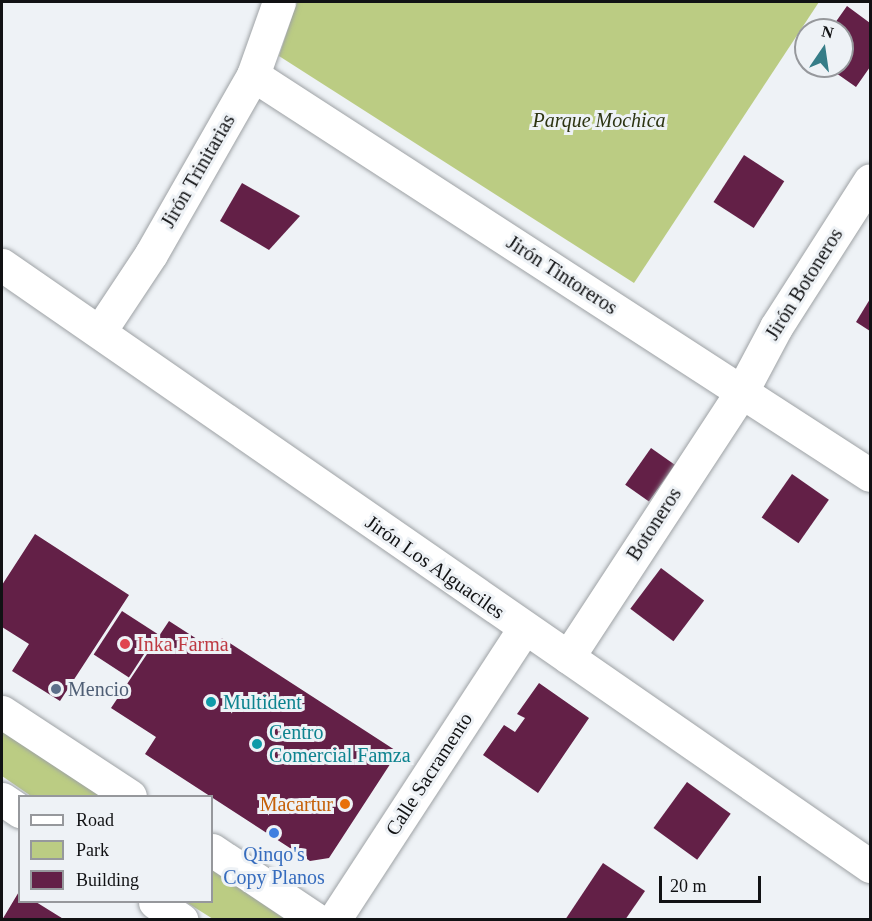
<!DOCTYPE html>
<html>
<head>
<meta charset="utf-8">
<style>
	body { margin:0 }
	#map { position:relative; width:872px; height:921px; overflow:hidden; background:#eef2f6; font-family:Georgia,serif }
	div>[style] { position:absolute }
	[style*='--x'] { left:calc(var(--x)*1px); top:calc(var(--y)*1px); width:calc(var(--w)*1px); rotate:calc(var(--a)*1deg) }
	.green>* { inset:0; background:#bbcc83 }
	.building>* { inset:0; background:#632047; transform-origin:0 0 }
	.roads { filter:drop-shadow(0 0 2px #9ea2a5) drop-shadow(0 0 2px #9ea2a5) }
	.minor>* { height:33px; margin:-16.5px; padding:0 16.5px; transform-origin:16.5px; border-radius:16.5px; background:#fff }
	.major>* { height:33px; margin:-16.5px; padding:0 16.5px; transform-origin:16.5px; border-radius:16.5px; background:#fff }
	.dots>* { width:16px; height:16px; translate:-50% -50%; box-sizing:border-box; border:3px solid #eef2f6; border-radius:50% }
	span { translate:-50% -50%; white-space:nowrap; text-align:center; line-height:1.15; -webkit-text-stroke:6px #eef2f6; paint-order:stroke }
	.park-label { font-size:20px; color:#2d3412; font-style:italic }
	.street-label { font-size:20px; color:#111214 }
	.health-label { font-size:20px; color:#be3a42 }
	.left { translate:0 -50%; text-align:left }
	.service-label { font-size:20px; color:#4e5e75 }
	.culture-label { font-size:20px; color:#0d838f }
	.food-label { font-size:20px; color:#c56008 }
	.right { translate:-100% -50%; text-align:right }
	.shop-label { font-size:20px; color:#366cbe }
	.frame { position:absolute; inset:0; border:3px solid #111214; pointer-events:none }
	.legend { position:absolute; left:18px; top:795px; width:195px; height:108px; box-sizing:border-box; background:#eef2f6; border:2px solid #96989c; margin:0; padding:8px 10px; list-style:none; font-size:18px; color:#111214 }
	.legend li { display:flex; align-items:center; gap:12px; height:30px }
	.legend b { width:30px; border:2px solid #96989c }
	.north { position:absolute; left:794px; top:18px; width:60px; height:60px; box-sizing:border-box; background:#eef2f6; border:2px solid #96989c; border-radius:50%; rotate:13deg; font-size:16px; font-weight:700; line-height:24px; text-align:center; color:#111214 }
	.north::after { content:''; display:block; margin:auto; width:21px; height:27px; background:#367d88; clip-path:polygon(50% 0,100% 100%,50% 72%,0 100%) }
	.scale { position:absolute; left:659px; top:876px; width:102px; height:27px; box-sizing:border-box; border:3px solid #111214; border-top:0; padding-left:8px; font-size:18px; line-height:21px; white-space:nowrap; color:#111214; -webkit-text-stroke:4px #eef2f6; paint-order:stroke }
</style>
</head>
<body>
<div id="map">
	<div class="green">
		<i style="clip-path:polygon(297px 2px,819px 2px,634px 283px,279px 56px)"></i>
		<i style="clip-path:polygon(2px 730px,102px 796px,31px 796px,2px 776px)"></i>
		<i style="clip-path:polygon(212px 870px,285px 919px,213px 919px,186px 902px,212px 902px)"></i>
	</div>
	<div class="building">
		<i style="clip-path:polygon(847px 6px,870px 23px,870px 67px,856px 87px,826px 66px,842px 66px,842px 30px,830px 30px)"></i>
		<i style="left:744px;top:155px;width:48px;height:56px;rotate:33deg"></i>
		<i style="clip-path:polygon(242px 183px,300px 216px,269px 250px,220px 221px)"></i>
		<i style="clip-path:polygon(870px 299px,870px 331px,856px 322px)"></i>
		<i style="left:651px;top:448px;width:29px;height:45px;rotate:35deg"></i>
		<i style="left:792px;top:474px;width:45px;height:53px;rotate:35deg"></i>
		<i style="clip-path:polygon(35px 534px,129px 595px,60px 701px,12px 671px,29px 644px,2px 627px,2px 585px)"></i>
		<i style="left:661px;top:568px;width:54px;height:51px;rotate:37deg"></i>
		<i style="left:122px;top:611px;width:42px;height:52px;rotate:33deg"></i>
		<i style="clip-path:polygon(169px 621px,214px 650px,222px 638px,398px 752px,329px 858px,310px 861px,145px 754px,156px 737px,111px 708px)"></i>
		<i style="clip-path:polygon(539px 683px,589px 718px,538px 793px,483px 755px,504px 725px,515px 732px,525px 718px,517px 714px)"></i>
		<i style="left:687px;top:782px;width:54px;height:57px;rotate:36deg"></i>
		<i style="clip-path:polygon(603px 863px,645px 891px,625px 920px,565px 920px)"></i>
		<i style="clip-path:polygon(20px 890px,20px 902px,36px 902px,65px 920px,2px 920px)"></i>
	</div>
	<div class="roads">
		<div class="minor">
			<i style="--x:253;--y:75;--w:735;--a:32.96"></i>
			<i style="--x:2;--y:265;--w:1056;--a:34.7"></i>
			<i style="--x:100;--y:331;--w:92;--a:-56.5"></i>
			<i style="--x:151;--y:254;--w:206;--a:-60.3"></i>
			<i style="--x:253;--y:75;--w:77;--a:-70.4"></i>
			<i style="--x:568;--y:657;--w:318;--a:-56.8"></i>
			<i style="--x:742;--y:391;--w:72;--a:-62"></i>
			<i style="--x:776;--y:327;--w:174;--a:-57.4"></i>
			<i style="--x:334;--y:920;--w:348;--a:-56.9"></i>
		</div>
		<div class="major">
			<i style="--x:2;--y:712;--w:153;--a:33.3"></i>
			<i style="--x:2;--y:799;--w:22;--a:34"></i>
			<i style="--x:212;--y:850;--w:126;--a:33.7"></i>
			<i style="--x:155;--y:902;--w:32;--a:34"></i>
		</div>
	</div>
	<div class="dots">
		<i style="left:125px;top:644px;background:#e0444e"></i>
		<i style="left:56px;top:689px;background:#5c6f8a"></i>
		<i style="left:211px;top:702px;background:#0f9aa8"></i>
		<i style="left:257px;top:744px;background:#0f9aa8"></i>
		<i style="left:345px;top:804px;background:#e8710a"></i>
		<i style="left:274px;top:833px;background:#3f7fe0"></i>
	</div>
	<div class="park-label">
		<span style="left:599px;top:120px">Parque Mochica</span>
	</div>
	<div class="street-label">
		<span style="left:198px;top:171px;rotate:-60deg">Jirón Trinitarias</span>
		<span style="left:562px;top:275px;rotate:33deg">Jirón Tintoreros</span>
		<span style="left:804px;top:284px;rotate:-58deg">Jirón Botoneros</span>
		<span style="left:654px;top:524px;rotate:-57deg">Botoneros</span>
		<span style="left:435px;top:567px;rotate:35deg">Jirón Los Alguaciles</span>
		<span style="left:429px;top:774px;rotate:-57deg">Calle Sacramento</span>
	</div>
	<div class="health-label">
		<span class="left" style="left:137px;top:644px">Inka Farma</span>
	</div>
	<div class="service-label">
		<span class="left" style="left:68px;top:689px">Mencio</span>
	</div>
	<div class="culture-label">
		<span class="left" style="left:223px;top:702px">Multident</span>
		<span class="left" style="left:269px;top:744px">Centro<br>Comercial Famza</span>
	</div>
	<div class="food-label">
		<span class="right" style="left:333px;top:804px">Macartur</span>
	</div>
	<div class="shop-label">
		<span style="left:274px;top:866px">Qinqo's<br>Copy Planos</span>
	</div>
	<div class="frame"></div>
	<ul class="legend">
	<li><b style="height:8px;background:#fff"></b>Road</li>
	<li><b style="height:16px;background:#bbcc83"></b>Park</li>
	<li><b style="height:16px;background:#632047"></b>Building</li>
	</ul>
	<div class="north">N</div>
	<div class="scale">20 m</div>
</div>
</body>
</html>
